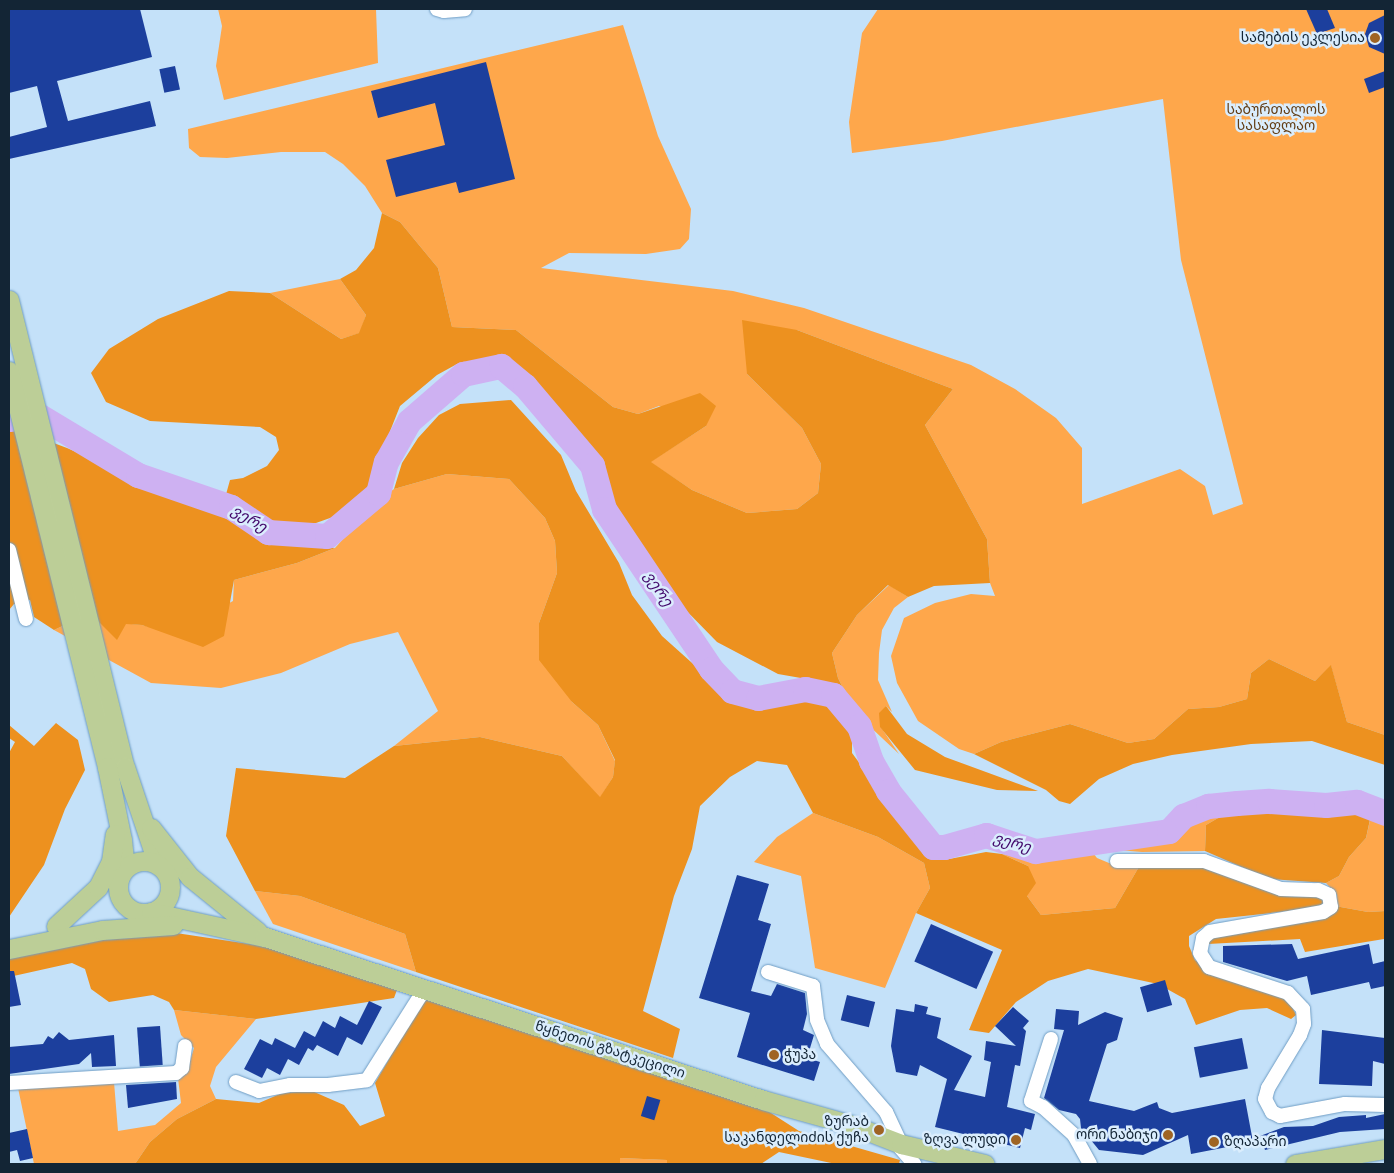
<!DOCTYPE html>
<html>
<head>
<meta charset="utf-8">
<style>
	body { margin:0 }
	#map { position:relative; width:1394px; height:1173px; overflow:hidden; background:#c4e1f9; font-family:Signika,"Noto Sans Georgian",sans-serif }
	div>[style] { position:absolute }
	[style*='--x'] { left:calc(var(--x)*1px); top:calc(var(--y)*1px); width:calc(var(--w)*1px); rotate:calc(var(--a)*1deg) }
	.green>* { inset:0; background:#fea74b }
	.forest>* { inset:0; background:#ed911f }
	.river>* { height:25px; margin:-12.5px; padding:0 12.5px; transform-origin:12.5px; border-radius:12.5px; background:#ceb1f2 }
	.building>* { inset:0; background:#1c3f9d; transform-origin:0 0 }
	.roads { filter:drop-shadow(0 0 1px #6f9dc4) drop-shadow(0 0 1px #6f9dc4) }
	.minor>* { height:14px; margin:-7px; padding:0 7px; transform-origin:7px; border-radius:7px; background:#fff }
	.major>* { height:19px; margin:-9.5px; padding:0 9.5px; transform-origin:9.5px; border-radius:9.5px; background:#bcce97 }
	.major>.ring { margin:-9.5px; padding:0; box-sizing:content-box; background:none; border:19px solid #bcce97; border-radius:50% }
	.dots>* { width:14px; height:14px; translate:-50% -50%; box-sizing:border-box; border:2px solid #daedfd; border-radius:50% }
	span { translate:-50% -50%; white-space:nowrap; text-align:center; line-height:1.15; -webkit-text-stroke:5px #daedfd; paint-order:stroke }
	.poi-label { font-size:14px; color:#132535 }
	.right { translate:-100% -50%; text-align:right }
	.left { translate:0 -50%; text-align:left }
	.park-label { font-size:14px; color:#633e16 }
	.street-label { font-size:14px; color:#132535 }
	.water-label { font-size:15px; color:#42086b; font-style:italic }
	.frame { position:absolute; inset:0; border:10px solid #132535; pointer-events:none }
</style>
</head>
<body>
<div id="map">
	<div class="green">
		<i style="clip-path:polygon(218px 9px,376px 9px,378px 63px,224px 100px,216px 66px,222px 26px)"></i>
		<i style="clip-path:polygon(878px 9px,1385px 9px,1385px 735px,1347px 722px,1331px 666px,1315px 681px,1269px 659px,1251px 673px,1247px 699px,1219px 707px,1188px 709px,1154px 739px,1128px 743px,1070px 724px,1001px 742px,974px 754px,959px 749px,918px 721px,897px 683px,891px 656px,904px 618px,935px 603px,971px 594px,995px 596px,990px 583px,987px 539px,925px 425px,953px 389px,797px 330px,747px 374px,802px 428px,821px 464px,818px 493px,797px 509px,747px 513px,692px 490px,650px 462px,706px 426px,659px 406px,638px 414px,613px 407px,516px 330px,452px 327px,438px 268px,400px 222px,382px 213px,365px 186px,343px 164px,325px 152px,281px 152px,227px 158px,200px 157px,189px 148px,188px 129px,623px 25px,658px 136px,691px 209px,689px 239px,680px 249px,646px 254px,569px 253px,541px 268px,733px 291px,804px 308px,971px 365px,1015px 389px,1056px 418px,1082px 448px,1082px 504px,1180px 469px,1205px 486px,1213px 515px,1243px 504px,1181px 260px,1163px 99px,942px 141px,852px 153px,849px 122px,862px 33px)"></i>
		<i style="clip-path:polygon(340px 279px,366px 315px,360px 333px,341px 339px,270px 293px)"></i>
		<i style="clip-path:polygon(447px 474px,509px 479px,545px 518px,555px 541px,557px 573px,539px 623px,572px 702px,598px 725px,615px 761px,613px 777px,600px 798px,562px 756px,480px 737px,394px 746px,438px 711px,398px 632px,350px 644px,281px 673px,221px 688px,151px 683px,54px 630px,69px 623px,99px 621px,142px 625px,172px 633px,233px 601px,234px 580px,297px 563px,335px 548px,376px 503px,394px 489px)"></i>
		<i style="clip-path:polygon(889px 585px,908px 597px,894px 608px,882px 630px,879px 653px,878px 680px,892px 712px,886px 706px,880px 726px,899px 754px,864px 721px,850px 702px,838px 678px,832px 653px,857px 615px)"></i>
		<i style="clip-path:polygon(1237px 807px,1206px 825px,1205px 851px,1142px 852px,1106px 849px,1102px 844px,1174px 836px,1199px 815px)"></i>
		<i style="clip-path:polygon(1358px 808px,1385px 818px,1385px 911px,1368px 912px,1335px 906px,1337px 895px,1326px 883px,1339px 876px,1349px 857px,1366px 838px,1371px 816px)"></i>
		<i style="clip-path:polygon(813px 813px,878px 837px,924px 863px,930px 888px,916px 913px,885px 988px,815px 968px,801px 876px,754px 862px,777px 837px)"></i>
		<i style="clip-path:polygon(1089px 848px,1097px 858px,1109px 863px,1140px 865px,1115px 908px,1041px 915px,1027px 896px,1028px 866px,1002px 854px,1034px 858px)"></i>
		<i style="clip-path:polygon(255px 891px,300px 896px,405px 934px,416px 972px,273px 924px)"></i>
		<i style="clip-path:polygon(174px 1010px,256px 1019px,216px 1067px,210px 1086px,216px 1099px,177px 1119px,150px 1142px,135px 1164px,34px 1164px,18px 1088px,114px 1082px,118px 1131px,155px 1125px,181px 1103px,178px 1078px,188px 1068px,194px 1048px,181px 1035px)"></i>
		<i style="clip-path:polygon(620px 1158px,668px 1160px,667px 1164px,620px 1164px)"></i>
	</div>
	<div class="forest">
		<i style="clip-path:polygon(382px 213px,400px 222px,438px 268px,452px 327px,516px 330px,613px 407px,638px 414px,700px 393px,716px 406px,706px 426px,651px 462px,692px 490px,747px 513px,797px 509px,818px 493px,821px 464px,802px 428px,747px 374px,742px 320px,797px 330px,953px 389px,925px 425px,987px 539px,990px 583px,934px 586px,908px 597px,888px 585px,857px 615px,832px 653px,838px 678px,847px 696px,818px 681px,778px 674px,717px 642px,672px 596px,647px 565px,602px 483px,595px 463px,561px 414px,508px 362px,457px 364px,437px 375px,400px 406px,366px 492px,344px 513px,316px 523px,274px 523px,225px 498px,230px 480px,243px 478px,267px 466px,279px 450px,276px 437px,260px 427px,150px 421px,106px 402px,91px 373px,109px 349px,158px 319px,229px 291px,270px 293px,341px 339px,359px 333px,366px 315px,340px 279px,356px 270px,374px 248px)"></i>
		<i style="clip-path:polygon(511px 400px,561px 455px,576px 491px,619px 563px,632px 595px,662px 636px,730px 697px,756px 700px,807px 694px,831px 704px,852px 734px,852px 753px,925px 852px,944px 860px,986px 852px,1002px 854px,1028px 866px,1036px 883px,1027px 896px,1041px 915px,1115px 908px,1140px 865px,1205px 864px,1322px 894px,1325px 904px,1317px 908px,1216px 919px,1189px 936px,1189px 946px,1195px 960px,1205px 967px,1288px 998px,1296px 1015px,1291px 1019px,1267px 1008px,1240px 1010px,1196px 1025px,1185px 999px,1158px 984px,1088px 969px,1048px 981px,1016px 1002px,989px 1033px,969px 1030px,1002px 950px,916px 913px,930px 888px,924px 863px,878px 837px,813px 813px,787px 765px,757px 761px,730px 777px,700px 806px,692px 849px,674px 896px,643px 1011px,680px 1029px,673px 1058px,416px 972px,405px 934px,300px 896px,255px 891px,226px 836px,236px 768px,345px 778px,394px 746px,480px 737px,562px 756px,600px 797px,613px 777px,615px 760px,598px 725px,572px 702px,539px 660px,539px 623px,557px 573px,555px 541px,545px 518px,509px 479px,447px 474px,394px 489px,402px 463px,418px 438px,439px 415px,460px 404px)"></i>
		<i style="clip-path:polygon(9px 429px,19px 430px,67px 448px,278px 541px,335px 548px,297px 563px,234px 580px,224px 636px,203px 647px,142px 625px,126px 624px,117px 640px,98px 621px,69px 623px,54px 630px,34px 617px,30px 600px,14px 604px,9px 610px)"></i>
		<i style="clip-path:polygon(1269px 659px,1315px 681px,1331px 665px,1347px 722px,1385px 735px,1385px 765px,1312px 741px,1251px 744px,1172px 755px,1133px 764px,1099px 779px,1070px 804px,1059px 801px,1046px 790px,974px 754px,1001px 742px,1070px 724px,1128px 743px,1154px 739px,1188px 709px,1219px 707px,1247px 699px,1251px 673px)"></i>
		<i style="clip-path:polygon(886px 706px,907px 734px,945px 757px,1038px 791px,997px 790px,915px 770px,880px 727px,879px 713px)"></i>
		<i style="clip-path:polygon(56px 723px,78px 740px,85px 770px,65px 809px,44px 865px,9px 917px,9px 753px,15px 742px,9px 738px,9px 725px,34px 746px)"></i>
		<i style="clip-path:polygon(1237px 807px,1324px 817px,1358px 808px,1371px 815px,1366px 838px,1349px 857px,1339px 876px,1326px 883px,1269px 879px,1205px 851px,1206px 825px)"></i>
		<i style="clip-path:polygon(1335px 906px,1368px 912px,1385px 911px,1385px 943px,1384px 939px,1305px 952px,1300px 939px,1208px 944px,1210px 935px)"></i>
		<i style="clip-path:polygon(176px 933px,276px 948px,398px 987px,394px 998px,256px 1019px,174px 1010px,169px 1002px,153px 995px,109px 1002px,91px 989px,85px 969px,72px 963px,9px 977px,9px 958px,95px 937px)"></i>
		<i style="clip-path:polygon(427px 994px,760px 1106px,799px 1131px,900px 1160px,899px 1164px,836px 1164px,779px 1152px,761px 1164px,667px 1164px,667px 1160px,620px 1158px,620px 1164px,135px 1164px,150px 1142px,177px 1119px,216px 1099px,259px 1103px,282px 1093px,312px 1091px,344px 1105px,360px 1126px,385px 1116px,375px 1083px)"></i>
	</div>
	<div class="river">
		<i style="--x:9;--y:419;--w:29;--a:-8"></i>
		<i style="--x:38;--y:415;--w:117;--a:31"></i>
		<i style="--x:138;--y:475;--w:98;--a:19"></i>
		<i style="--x:231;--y:507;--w:45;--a:34"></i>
		<i style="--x:268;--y:532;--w:59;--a:3.9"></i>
		<i style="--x:327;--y:536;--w:67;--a:-40.1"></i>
		<i style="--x:378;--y:493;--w:32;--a:-76"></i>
		<i style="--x:386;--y:462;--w:47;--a:-60.7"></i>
		<i style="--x:409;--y:421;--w:72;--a:-41"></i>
		<i style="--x:463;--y:374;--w:39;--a:-12"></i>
		<i style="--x:501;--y:366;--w:31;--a:40"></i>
		<i style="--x:525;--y:386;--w:104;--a:49.7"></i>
		<i style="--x:592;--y:465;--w:46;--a:74.7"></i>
		<i style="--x:604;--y:509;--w:192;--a:56.2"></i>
		<i style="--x:711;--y:669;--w:30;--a:46"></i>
		<i style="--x:732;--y:691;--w:27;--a:15"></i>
		<i style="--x:758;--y:698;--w:48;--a:-10.8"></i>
		<i style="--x:805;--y:689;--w:29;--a:12"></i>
		<i style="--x:833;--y:695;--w:40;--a:50"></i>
		<i style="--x:859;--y:726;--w:37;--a:71"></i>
		<i style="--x:871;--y:761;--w:34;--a:60"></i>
		<i style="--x:888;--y:791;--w:72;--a:51.2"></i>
		<i style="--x:933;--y:847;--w:11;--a:0"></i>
		<i style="--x:944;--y:847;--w:44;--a:-15.9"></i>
		<i style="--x:986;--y:835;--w:52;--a:18.1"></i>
		<i style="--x:1035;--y:851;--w:135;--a:-8.5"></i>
		<i style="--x:1169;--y:831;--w:21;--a:-47"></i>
		<i style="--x:1183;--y:816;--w:27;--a:-22"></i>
		<i style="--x:1208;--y:806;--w:29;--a:-6"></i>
		<i style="--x:1237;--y:803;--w:32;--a:-4"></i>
		<i style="--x:1269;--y:801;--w:57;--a:4"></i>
		<i style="--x:1326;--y:805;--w:31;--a:-6"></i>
		<i style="--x:1357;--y:802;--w:30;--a:21"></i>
	</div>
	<div class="building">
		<i style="clip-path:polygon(9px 9px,140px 9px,152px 57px,57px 81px,68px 121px,150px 101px,156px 126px,9px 159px,9px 137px,47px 127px,37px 86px,9px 93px)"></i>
		<i style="clip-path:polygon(1306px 9px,1327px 9px,1335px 28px,1317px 34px)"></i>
		<i style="clip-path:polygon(1385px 15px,1385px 54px,1369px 47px,1365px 34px,1369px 23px)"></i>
		<i style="clip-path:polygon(486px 62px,515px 179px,459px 193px,456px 182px,396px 197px,386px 160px,445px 145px,435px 103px,378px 118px,371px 91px)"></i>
		<i style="left:175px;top:66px;width:24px;height:16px;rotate:78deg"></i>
		<i style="clip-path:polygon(1385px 71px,1385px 87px,1369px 93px,1364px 79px)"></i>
		<i style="clip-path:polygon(737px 875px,769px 884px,758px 920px,771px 924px,751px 991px,771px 996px,777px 984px,805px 993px,807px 1014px,803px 1030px,814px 1035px,807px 1058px,820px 1062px,814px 1081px,737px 1057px,750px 1013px,699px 998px)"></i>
		<i style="left:931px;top:924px;width:68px;height:41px;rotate:24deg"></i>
		<i style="clip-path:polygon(1292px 944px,1298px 959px,1369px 944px,1373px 964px,1385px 961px,1385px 986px,1371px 989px,1369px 982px,1311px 995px,1307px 976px,1287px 981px,1223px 962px,1223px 946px)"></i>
		<i style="clip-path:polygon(9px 971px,14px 971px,21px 1005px,9px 1007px)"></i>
		<i style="left:1165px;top:980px;width:26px;height:26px;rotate:74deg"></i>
		<i style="left:847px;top:995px;width:29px;height:26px;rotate:14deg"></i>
		<i style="clip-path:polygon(369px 1001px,382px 1007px,362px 1045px,347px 1037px,338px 1056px,317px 1045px,313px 1051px,308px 1048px,299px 1065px,288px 1059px,280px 1075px,267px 1068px,262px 1078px,244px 1069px,260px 1039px,272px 1045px,275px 1038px,295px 1048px,304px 1031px,315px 1037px,323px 1021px,335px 1028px,340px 1016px,357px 1025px)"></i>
		<i style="clip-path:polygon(915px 1004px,928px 1007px,926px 1014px,941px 1018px,937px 1038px,972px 1056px,954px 1090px,985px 1097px,991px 1062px,984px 1060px,986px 1041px,1016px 1046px,995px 1026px,1013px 1007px,1029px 1021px,1023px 1028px,1026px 1031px,1020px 1066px,1015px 1065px,1007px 1107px,1035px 1114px,1031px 1130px,1025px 1128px,1020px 1148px,935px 1127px,947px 1079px,920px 1065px,917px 1076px,896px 1072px,891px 1046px,896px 1009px,914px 1012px)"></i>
		<i style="clip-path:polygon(1056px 1009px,1079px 1011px,1078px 1025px,1105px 1012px,1123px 1018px,1117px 1040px,1107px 1044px,1089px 1101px,1134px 1111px,1157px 1102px,1159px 1108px,1172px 1113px,1245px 1099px,1253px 1142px,1191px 1154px,1188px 1135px,1143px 1155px,1099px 1150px,1081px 1128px,1080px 1119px,1076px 1114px,1059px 1110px,1044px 1098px,1064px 1030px,1054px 1029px)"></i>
		<i style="left:160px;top:1026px;width:39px;height:23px;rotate:86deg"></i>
		<i style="clip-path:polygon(1322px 1030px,1385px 1038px,1385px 1064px,1373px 1061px,1372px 1086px,1319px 1084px)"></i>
		<i style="clip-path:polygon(59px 1032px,69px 1040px,114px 1035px,116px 1066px,92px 1067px,91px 1053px,79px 1064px,9px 1074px,9px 1047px,43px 1044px,48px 1036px,53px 1039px)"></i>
		<i style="left:1242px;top:1038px;width:31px;height:49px;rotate:79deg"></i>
		<i style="clip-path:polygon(176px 1082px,177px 1099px,128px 1108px,126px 1085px)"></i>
		<i style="left:647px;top:1096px;width:14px;height:21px;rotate:17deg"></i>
		<i style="clip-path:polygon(1385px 1114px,1385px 1129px,1340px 1132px,1265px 1150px,1260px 1136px,1284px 1127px,1313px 1126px,1339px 1117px,1366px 1115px,1366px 1118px)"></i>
		<i style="clip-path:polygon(27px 1129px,33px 1158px,20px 1161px,17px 1150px,9px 1152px,9px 1133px)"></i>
	</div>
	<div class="roads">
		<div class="minor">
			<i style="--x:437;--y:9;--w:7;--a:16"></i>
			<i style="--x:444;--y:11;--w:21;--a:-5"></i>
			<i style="--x:9;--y:550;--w:71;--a:76.2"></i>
			<i style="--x:1117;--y:861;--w:87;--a:0"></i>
			<i style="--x:1204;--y:861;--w:82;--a:20"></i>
			<i style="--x:1281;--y:889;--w:37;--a:2"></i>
			<i style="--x:1318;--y:890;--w:12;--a:24"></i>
			<i style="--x:1329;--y:895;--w:12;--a:81"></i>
			<i style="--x:1331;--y:907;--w:9;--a:148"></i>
			<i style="--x:1323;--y:912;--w:115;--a:170"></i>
			<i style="--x:1210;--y:932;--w:9;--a:139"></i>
			<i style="--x:1203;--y:938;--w:15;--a:101"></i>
			<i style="--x:1200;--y:953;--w:17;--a:57"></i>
			<i style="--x:1209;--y:967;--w:83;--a:18.2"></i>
			<i style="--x:1288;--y:993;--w:22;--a:47"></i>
			<i style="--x:1303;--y:1009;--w:15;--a:86"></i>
			<i style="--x:1304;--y:1024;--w:12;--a:110"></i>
			<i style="--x:1300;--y:1035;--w:62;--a:121.1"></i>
			<i style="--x:1268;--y:1088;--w:11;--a:105"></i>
			<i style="--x:1265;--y:1099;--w:15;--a:62"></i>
			<i style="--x:1272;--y:1112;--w:9;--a:27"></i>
			<i style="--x:1280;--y:1116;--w:66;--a:-10.5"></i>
			<i style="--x:1345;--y:1104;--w:40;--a:1.4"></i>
			<i style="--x:768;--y:972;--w:47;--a:17.3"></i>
			<i style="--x:813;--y:986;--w:34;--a:83"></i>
			<i style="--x:817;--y:1020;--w:26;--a:67"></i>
			<i style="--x:827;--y:1044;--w:90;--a:49.1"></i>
			<i style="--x:886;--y:1112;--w:35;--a:65"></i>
			<i style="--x:1051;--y:1039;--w:65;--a:107.9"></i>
			<i style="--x:1031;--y:1101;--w:13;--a:27"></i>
			<i style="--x:1043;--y:1107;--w:42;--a:42.1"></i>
			<i style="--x:1074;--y:1135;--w:33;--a:61"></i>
			<i style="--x:236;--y:1082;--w:25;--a:21"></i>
			<i style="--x:259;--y:1091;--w:32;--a:-11"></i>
			<i style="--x:290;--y:1085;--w:38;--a:0"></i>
			<i style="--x:328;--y:1085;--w:39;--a:-7"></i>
			<i style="--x:367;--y:1080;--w:107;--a:-57.7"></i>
			<i style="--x:9;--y:1083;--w:167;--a:-3.4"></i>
			<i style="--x:176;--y:1073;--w:8;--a:-40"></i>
			<i style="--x:182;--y:1068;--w:22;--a:-82"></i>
			<i style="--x:896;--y:1143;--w:28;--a:49"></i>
		</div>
		<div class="major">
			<i style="--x:9;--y:300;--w:481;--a:76.1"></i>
			<i style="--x:125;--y:767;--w:103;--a:71.4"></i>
			<i style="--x:9;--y:371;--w:408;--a:76.1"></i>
			<i style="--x:107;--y:767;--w:75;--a:78.4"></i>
			<i style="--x:122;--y:840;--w:29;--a:84"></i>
			<i style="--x:151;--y:828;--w:63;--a:51.5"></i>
			<i style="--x:190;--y:877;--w:87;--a:39"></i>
			<i class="ring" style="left:118px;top:861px;width:33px;height:33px"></i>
			<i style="--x:151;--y:912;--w:117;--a:12.4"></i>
			<i style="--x:265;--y:937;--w:524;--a:18.12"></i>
			<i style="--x:763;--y:1100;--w:92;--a:15.7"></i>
			<i style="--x:852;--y:1125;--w:53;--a:21.2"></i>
			<i style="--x:901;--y:1144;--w:86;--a:13.4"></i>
			<i style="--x:56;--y:926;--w:57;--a:-42.9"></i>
			<i style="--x:98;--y:887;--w:29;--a:-63"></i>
			<i style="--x:111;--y:861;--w:27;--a:-82"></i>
			<i style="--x:9;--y:949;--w:95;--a:-11.5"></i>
			<i style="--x:102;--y:930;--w:71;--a:-4"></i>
			<i style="--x:1295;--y:1164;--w:91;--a:-9.5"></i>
		</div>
	</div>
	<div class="dots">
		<i style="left:1375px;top:38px;background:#9f6424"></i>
		<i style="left:774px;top:1055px;background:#9f6424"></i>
		<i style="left:879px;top:1130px;background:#9f6424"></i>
		<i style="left:1168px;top:1135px;background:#9f6424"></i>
		<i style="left:1016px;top:1140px;background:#9f6424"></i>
		<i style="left:1214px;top:1142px;background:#9f6424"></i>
	</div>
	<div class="poi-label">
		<span class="right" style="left:1365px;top:38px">სამების ეკლესია</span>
		<span class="left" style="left:784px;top:1055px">ჭუპა</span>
		<span class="right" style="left:869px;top:1130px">ზურაბ<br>საკანდელიძის ქუჩა</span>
		<span class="right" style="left:1158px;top:1135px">ორი ნაბიჯი</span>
		<span class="right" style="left:1006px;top:1140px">ზღვა ლუდი</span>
		<span class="left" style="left:1224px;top:1142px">ზღაპარი</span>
	</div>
	<div class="park-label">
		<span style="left:1276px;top:118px">საბურთალოს<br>სასაფლაო</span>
	</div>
	<div class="street-label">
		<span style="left:610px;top:1050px;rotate:18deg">წყნეთის გზატკეცილი</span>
	</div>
	<div class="water-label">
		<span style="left:249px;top:519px;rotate:31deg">ვერე</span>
		<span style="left:658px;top:589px;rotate:56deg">ვერე</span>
		<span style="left:1012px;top:843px;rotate:16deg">ვერე</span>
	</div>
	<div class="frame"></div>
</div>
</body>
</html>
